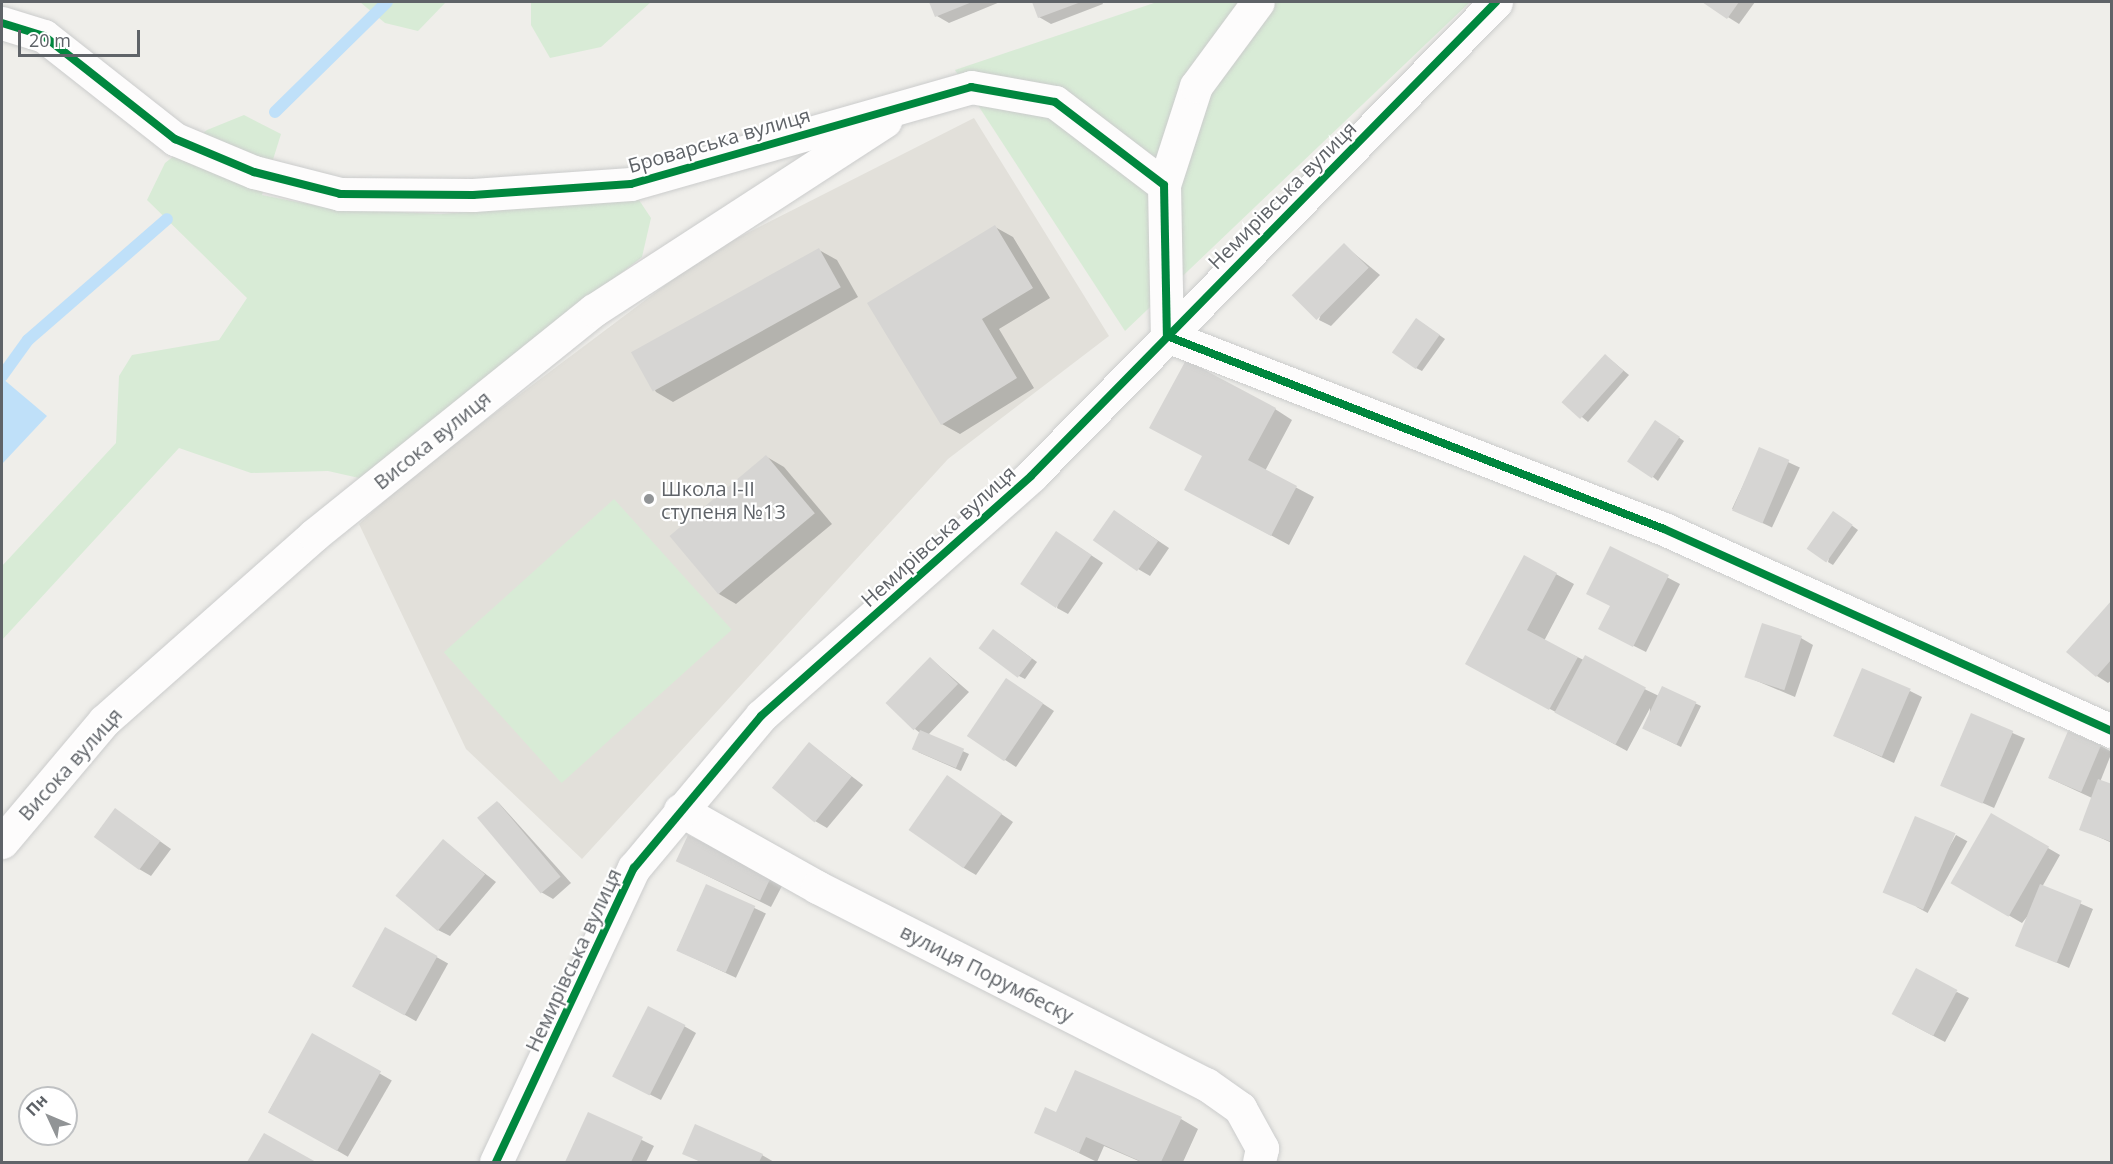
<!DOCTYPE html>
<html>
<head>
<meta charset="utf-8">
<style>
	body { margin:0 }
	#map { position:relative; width:2113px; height:1164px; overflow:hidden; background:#efeeea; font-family:"Open Sans",sans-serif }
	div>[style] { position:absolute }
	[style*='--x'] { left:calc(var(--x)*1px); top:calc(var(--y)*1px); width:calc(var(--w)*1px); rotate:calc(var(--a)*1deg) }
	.education>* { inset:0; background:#e2e0da }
	.green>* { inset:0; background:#d8ebd6; transform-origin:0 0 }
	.water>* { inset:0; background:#bfe0f9 }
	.shadow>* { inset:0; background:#0003; transform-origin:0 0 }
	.stream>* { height:12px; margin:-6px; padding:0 6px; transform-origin:6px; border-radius:6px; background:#bfe0f9 }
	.building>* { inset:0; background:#d6d5d3; transform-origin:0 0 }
	.roads { filter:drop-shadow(0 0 2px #cbcccc) drop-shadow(0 0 2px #cbcccc) }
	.minor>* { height:33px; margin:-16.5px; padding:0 16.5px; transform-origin:16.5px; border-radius:16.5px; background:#fdfcfc }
	.cycleway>* { height:8px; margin:-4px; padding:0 4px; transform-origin:4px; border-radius:4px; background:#00873e }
	.dots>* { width:16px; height:16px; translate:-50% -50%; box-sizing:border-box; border:3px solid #fff; border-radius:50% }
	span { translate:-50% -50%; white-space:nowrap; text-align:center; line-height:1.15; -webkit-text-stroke:4.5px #fff; paint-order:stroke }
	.street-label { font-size:20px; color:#5f6368 }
	.poi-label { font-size:20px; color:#5f6368 }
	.left { translate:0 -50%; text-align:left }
	.frame { position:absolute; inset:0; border:3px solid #5f6368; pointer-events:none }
	.north { position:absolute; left:18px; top:1086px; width:60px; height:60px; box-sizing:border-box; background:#fff; border:2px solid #bfc1c3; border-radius:50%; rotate:314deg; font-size:16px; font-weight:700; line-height:24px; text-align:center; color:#5f6368 }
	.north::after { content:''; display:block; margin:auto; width:21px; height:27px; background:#919496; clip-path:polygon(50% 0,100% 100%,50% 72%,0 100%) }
	.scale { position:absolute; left:18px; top:30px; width:122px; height:27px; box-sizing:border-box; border:3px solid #5f6368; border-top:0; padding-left:8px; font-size:18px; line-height:21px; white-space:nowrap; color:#5f6368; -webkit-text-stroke:4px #fff; paint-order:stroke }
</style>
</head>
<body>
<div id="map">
	<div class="education">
		<i style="clip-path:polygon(974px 118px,1109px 336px,948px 459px,582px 859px,466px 749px,359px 524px,414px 474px,708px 253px)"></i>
	</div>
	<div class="green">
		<i style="clip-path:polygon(360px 2px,446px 2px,418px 31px,385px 23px)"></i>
		<i style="clip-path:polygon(531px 2px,651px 2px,601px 47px,550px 58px,531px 25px)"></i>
		<i style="clip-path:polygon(1157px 2px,1470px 2px,1125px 331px,955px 70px)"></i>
		<i style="clip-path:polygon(244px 115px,281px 134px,262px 195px,333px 209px,440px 214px,639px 200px,651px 218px,642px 257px,506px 362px,368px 480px,328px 471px,251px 473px,179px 448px,2px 640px,2px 566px,116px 443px,119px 376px,132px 355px,219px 340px,247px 298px,147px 200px,165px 163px,207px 130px)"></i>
		<i style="left:614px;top:499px;width:176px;height:229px;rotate:48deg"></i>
	</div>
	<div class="water">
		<i style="clip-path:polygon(2px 378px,47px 416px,2px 464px)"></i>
	</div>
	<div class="shadow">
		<i style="clip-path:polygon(931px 2px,1000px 2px,949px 23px,937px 16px)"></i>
		<i style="clip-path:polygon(1033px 2px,1102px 2px,1103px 4px,1051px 24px,1039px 17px)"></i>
		<i style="clip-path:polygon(1704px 2px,1755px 2px,1739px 24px)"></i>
		<i style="clip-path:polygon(995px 227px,1013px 237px,1050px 298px,999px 329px,1034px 388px,960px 434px,942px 424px)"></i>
		<i style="clip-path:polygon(1344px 245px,1380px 275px,1331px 326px,1319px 320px)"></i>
		<i style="clip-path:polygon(819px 250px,837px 260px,858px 297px,673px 402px,656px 392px,634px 354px)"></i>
		<i style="clip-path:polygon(1422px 323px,1445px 339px,1422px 371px,1416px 368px)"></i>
		<i style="clip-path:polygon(1611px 360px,1629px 375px,1588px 422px,1565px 403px)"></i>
		<i style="clip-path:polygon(1275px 409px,1292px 420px,1265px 471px,1314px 497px,1289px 545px,1203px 499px,1204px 456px)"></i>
		<i style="clip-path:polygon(1661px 425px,1684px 441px,1658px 481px,1653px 477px)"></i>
		<i style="left:1760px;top:449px;width:44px;height:66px;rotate:25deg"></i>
		<i style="clip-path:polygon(767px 457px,784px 467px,832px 524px,736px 604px,719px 594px)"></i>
		<i style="clip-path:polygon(1839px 516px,1858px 530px,1833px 565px,1828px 562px)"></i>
		<i style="clip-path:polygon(1126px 519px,1169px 548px,1150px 576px,1138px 569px)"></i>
		<i style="clip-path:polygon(1068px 540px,1103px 563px,1068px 614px,1057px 608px)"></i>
		<i style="clip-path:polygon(1611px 548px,1680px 584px,1646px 652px,1612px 635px)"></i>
		<i style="clip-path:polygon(1525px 557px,1574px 584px,1544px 641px,1659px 696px,1663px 688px,1701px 706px,1681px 747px,1649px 731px,1650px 708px,1627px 751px,1484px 673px)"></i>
		<i style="clip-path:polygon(2112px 602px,2112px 680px,2108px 683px,2097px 676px)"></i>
		<i style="clip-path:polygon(999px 634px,1037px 662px,1025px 679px,1019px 676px)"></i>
		<i style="clip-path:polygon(1801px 638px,1813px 645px,1795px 697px,1745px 676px)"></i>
		<i style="clip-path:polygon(931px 659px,969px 692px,928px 735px,969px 754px,961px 771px,918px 752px,920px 733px,915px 729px)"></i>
		<i style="clip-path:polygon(1018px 687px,1054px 711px,1016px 767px,968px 736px)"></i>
		<i style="clip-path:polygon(1910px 691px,1922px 697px,1894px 763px,1835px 736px)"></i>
		<i style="left:1972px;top:715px;width:58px;height:76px;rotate:24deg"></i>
		<i style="clip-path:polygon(810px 744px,863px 785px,827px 828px,815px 821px)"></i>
		<i style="clip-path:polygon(2101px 746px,2112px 752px,2100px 782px,2112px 786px,2112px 843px,2081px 829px,2092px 798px,2049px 778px)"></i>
		<i style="clip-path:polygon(947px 777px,1013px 822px,976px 875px,964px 868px)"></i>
		<i style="clip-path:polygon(498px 802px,571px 883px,553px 899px,541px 892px)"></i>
		<i style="clip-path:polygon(116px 810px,171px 849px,151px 876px,139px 869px)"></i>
		<i style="clip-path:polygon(1991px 815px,2060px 855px,2042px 887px,2093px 909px,2069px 968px,2017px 945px,2030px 913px,2022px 923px,1953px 883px)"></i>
		<i style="left:1956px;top:835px;width:13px;height:82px;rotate:29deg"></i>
		<i style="clip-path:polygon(689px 837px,783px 884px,771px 907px,689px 867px)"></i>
		<i style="clip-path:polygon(443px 841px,496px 882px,450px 936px,438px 930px)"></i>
		<i style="left:707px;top:886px;width:65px;height:71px;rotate:25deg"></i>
		<i style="left:386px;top:929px;width:71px;height:66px;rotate:29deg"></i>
		<i style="clip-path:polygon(1957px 992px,1969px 998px,1945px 1042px,1905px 1021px)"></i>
		<i style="clip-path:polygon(684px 1026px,696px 1033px,661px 1100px,625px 1082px)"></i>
		<i style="left:313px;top:1035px;width:91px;height:88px;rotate:30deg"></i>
		<i style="clip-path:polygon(589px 1114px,654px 1146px,646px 1162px,567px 1162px)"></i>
		<i style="clip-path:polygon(1057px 1114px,1181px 1119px,1198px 1129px,1183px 1162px,1141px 1162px,1104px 1146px,1097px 1162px,1036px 1132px)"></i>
		<i style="clip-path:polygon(264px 1135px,313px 1162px,249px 1162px)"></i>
		<i style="clip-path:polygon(684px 1153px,762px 1155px,774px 1162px,701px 1162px)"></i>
	</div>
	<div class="stream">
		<i style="--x:275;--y:112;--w:157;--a:-44.5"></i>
		<i style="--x:2;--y:376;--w:44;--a:-54.2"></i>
		<i style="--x:28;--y:340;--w:184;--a:-41"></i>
	</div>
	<div class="building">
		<i style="clip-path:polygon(929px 2px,972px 2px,935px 17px)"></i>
		<i style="clip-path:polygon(1032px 2px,1081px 2px,1038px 18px)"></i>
		<i style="clip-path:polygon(1702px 2px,1739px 2px,1727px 19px)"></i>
		<i style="clip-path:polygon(995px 225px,1033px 288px,982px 319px,1017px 378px,941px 425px,867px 303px)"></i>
		<i style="left:1344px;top:243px;width:35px;height:74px;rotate:45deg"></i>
		<i style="left:819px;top:248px;width:45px;height:215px;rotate:61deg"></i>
		<i style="left:1416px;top:318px;width:29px;height:42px;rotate:35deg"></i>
		<i style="left:1605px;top:354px;width:25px;height:65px;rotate:42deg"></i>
		<i style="clip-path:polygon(1186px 360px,1276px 408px,1248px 460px,1297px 486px,1271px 536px,1184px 490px,1202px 456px,1149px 428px)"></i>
		<i style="left:1655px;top:420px;width:30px;height:50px;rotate:34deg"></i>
		<i style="left:1759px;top:447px;width:33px;height:69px;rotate:23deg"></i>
		<i style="left:766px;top:455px;width:76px;height:126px;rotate:50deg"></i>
		<i style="left:1114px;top:510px;width:54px;height:37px;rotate:35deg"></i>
		<i style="left:1833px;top:511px;width:24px;height:46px;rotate:35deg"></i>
		<i style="left:1056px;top:531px;width:43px;height:64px;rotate:34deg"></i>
		<i style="clip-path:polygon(1610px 546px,1669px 575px,1633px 647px,1598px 629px,1610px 606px,1586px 594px)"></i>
		<i style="clip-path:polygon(1524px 555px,1557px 573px,1527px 630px,1578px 657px,1549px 710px,1465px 664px)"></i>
		<i style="clip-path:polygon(2112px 600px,2112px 659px,2096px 677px,2066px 652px)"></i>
		<i style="left:1762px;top:623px;width:42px;height:57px;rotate:18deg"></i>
		<i style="left:993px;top:629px;width:49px;height:24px;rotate:37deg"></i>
		<i style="left:1585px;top:655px;width:69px;height:65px;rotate:28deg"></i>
		<i style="left:930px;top:657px;width:39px;height:64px;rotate:44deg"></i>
		<i style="left:1862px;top:668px;width:53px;height:74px;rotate:23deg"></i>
		<i style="left:1006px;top:678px;width:45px;height:70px;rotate:34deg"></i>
		<i style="left:1662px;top:686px;width:38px;height:47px;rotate:25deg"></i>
		<i style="left:1971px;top:713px;width:46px;height:79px;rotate:23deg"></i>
		<i style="left:920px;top:730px;width:48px;height:21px;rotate:23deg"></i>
		<i style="left:2068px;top:731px;width:36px;height:51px;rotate:23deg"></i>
		<i style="left:809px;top:742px;width:55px;height:59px;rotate:39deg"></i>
		<i style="left:947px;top:775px;width:67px;height:67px;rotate:35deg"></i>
		<i style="clip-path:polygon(2098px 779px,2112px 784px,2112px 842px,2079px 830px)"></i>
		<i style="left:497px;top:801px;width:99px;height:26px;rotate:50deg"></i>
		<i style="left:115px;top:808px;width:56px;height:36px;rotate:36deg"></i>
		<i style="left:1991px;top:813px;width:67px;height:81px;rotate:30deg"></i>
		<i style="left:1915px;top:816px;width:44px;height:83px;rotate:23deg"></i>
		<i style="left:688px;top:835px;width:93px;height:29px;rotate:25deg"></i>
		<i style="left:443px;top:839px;width:55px;height:74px;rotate:40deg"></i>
		<i style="left:706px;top:884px;width:54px;height:73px;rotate:24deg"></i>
		<i style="left:2040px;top:884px;width:45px;height:67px;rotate:22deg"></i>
		<i style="left:385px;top:927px;width:60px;height:68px;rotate:29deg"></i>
		<i style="left:1916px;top:968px;width:47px;height:52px;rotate:28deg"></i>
		<i style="left:648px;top:1006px;width:42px;height:79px;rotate:27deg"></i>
		<i style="left:312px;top:1033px;width:79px;height:91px;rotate:29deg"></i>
		<i style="clip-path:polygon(1075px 1070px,1182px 1117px,1161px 1162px,1142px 1162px,1086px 1137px,1079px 1153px,1034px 1133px,1045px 1107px,1056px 1112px)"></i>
		<i style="clip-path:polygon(588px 1112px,643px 1137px,631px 1162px,565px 1162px)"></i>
		<i style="clip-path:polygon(695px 1124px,763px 1154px,759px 1162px,701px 1162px,682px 1154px)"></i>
		<i style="clip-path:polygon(264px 1133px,316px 1162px,247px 1162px)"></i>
	</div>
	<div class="roads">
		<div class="minor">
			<i style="--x:2;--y:23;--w:44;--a:17.2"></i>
			<i style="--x:44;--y:36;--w:167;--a:38.2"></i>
			<i style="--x:175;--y:139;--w:86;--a:22.7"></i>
			<i style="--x:254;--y:172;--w:89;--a:14.3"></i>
			<i style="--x:340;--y:194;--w:133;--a:0.4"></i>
			<i style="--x:473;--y:195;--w:158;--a:-4"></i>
			<i style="--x:631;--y:184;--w:354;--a:-15.9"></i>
			<i style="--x:971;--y:87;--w:85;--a:10.1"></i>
			<i style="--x:1055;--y:102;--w:137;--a:37.3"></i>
			<i style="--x:1164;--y:185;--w:151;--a:88.9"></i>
			<i style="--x:1167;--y:336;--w:533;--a:21.22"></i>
			<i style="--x:1664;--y:529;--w:491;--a:24.3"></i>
			<i style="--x:1164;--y:185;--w:104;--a:-72.1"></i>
			<i style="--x:1196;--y:86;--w:104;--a:-53.6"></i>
			<i style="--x:680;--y:810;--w:157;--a:29.3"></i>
			<i style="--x:817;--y:887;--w:436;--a:26.9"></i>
			<i style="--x:1206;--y:1084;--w:42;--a:35.2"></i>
			<i style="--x:1240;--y:1108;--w:46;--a:61.2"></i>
			<i style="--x:1262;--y:1148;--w:14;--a:102"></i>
			<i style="--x:2;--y:842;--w:158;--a:-49.9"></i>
			<i style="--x:104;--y:721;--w:281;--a:-41.5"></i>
			<i style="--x:314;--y:535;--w:359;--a:-38.8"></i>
			<i style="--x:594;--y:310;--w:347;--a:-33"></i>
			<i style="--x:496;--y:1162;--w:325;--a:-64.9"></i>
			<i style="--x:634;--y:868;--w:198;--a:-50.1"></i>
			<i style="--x:761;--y:716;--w:361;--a:-41.6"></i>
			<i style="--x:1031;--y:476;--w:664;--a:-45.55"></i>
		</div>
	</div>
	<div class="cycleway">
		<i style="--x:2;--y:23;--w:44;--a:17.2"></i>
		<i style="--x:44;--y:36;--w:167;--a:38.2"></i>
		<i style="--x:175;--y:139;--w:86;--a:22.7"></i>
		<i style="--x:254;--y:172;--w:89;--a:14.3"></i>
		<i style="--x:340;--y:194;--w:133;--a:0.4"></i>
		<i style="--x:473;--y:195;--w:158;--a:-4"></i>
		<i style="--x:631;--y:184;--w:354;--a:-15.9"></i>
		<i style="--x:971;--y:87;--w:85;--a:10.1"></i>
		<i style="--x:1055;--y:102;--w:137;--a:37.3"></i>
		<i style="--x:1164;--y:185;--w:151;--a:88.9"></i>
		<i style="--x:1167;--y:336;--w:533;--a:21.22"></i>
		<i style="--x:1664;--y:529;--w:491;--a:24.3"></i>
		<i style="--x:496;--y:1162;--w:325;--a:-64.9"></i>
		<i style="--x:634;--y:868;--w:198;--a:-50.1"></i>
		<i style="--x:761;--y:716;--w:361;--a:-41.6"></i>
		<i style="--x:1031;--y:476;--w:664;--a:-45.55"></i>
	</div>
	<div class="dots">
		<i style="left:649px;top:499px;background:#919496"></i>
	</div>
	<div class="street-label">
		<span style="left:719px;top:140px;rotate:-16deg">Броварська вулиця</span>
		<span style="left:1282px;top:195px;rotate:-45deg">Немирівська вулиця</span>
		<span style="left:432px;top:440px;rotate:-39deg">Висока вулиця</span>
		<span style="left:938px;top:536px;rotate:-42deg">Немирівська вулиця</span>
		<span style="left:70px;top:764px;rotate:-48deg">Висока вулиця</span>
		<span style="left:573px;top:960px;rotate:-65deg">Немирівська вулиця</span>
		<span style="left:987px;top:973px;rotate:27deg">вулиця Порумбеску</span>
	</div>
	<div class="poi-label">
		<span class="left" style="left:661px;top:500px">Школа I-II<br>ступеня №13</span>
	</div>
	<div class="frame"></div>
	<div class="north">Пн</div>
	<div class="scale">20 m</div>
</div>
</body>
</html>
